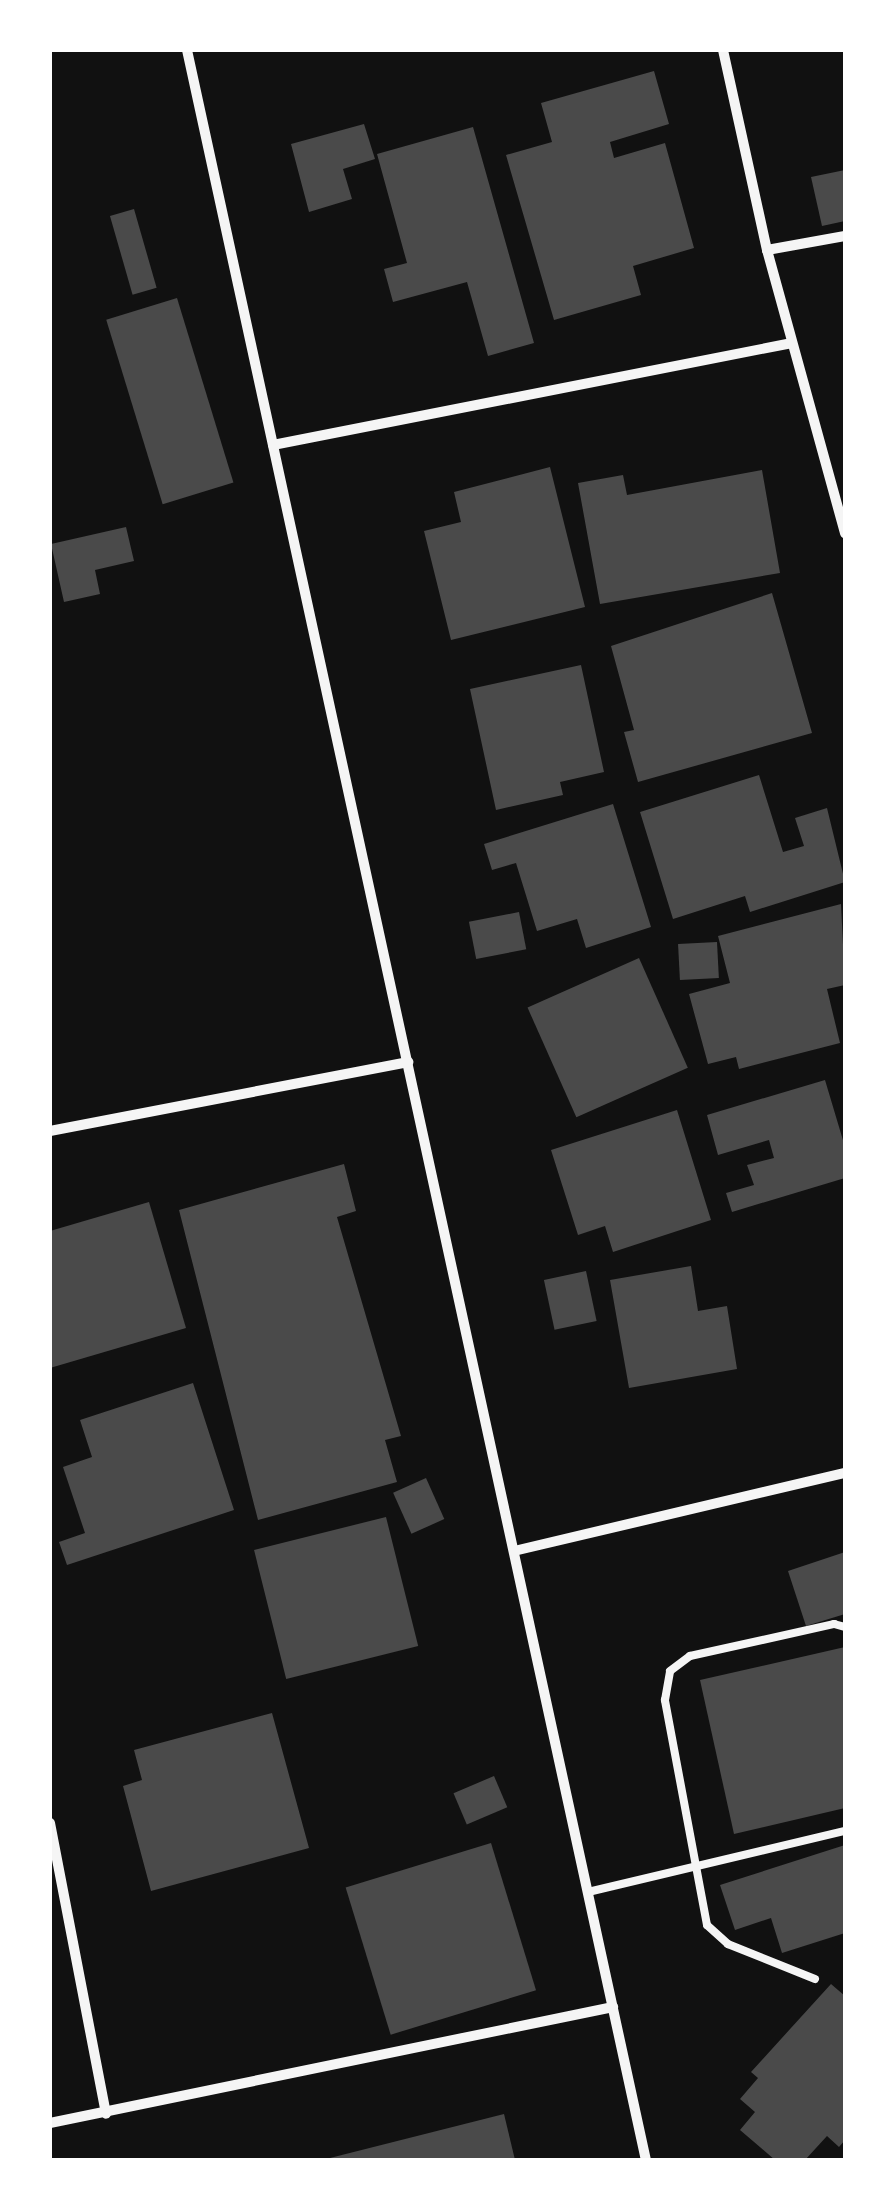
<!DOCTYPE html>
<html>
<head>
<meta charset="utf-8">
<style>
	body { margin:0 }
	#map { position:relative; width:895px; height:2210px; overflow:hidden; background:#111; font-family:Karla,sans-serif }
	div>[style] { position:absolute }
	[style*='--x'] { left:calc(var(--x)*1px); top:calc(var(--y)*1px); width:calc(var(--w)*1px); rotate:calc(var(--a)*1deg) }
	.building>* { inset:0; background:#4a4a4a; transform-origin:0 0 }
	.service>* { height:8px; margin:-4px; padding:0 4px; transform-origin:4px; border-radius:4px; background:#f5f5f5 }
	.minor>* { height:10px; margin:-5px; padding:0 5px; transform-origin:5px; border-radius:5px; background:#f5f5f5 }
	span { translate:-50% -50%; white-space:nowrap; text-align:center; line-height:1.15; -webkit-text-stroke:8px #fff; paint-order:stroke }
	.frame { position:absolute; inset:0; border:52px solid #fff; pointer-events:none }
</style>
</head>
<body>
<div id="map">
	<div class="building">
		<i style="clip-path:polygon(654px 71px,669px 124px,610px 142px,614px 158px,665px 143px,694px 248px,633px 266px,641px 295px,554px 320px,506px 155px,552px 142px,541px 103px)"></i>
		<i style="clip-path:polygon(364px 124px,375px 159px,343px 169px,352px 199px,309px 212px,291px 144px)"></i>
		<i style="clip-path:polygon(473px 127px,534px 343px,488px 356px,467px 282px,393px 302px,384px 269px,407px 263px,377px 154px)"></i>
		<i style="clip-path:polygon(845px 170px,845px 221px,822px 226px,811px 177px)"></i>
		<i style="left:134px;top:209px;width:82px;height:25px;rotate:74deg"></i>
		<i style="left:177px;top:298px;width:193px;height:74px;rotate:73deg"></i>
		<i style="clip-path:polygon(550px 467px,585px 607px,451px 640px,424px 531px,461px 522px,454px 492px)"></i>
		<i style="clip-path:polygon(762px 470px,780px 573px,600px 604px,578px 483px,623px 475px,627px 495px)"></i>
		<i style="clip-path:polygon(126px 527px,134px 561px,95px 570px,100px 594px,64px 602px,51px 544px)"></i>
		<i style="clip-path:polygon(772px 593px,812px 733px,638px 782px,624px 732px,634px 730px,611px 646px)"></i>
		<i style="clip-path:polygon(581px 665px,604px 772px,560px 782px,563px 795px,496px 810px,470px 689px)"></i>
		<i style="clip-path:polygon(759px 775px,783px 852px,804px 846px,795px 818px,827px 808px,845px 882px,750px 912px,745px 896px,673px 919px,640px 812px)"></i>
		<i style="clip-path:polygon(613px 804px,651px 927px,586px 948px,577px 919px,537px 931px,516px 863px,492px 870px,484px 844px)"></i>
		<i style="clip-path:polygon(841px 904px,845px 985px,827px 989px,840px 1043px,739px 1069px,736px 1057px,708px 1064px,689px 994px,730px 983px,718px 936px)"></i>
		<i style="left:519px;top:912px;width:38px;height:51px;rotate:79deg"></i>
		<i style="left:717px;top:942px;width:36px;height:39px;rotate:87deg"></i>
		<i style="left:639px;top:958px;width:120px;height:122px;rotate:66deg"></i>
		<i style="clip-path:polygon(825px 1080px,845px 1147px,845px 1178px,732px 1212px,726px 1193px,754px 1185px,747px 1165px,774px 1158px,769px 1140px,718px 1155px,707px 1115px)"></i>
		<i style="clip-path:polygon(677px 1110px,711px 1220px,613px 1252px,605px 1226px,578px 1235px,551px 1150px)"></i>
		<i style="clip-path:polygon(344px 1164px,356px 1211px,337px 1217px,401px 1436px,385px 1440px,397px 1482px,258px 1520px,179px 1210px)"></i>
		<i style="clip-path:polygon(149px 1202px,186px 1328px,50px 1368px,50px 1231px)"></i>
		<i style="clip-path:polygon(691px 1266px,698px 1311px,727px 1306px,737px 1369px,629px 1388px,610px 1280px)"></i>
		<i style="left:586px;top:1271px;width:51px;height:43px;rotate:78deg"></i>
		<i style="clip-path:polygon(193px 1383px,234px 1510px,67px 1565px,59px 1542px,85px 1533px,63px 1467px,92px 1457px,80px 1420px)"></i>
		<i style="left:426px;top:1478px;width:45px;height:36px;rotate:66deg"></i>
		<i style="left:386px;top:1517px;width:133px;height:136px;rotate:76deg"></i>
		<i style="clip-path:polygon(845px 1552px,845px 1614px,806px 1626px,788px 1571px)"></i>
		<i style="clip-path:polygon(845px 1647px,845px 1808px,734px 1834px,700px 1680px)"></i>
		<i style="clip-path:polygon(272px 1713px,309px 1848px,151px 1891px,123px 1786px,142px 1780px,134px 1750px)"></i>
		<i style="left:494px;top:1776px;width:34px;height:44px;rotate:67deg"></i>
		<i style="left:491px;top:1843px;width:154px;height:152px;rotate:73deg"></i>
		<i style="clip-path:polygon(845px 1845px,845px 1933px,782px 1953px,771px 1918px,735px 1930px,720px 1885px)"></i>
		<i style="clip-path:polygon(831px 1984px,845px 1996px,845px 2140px,839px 2147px,827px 2136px,805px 2160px,775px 2160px,740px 2130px,755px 2112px,740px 2099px,758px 2078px,751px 2072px)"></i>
		<i style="clip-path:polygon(504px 2114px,515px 2160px,326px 2160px,326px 2159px)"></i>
	</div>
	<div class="service">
		<i style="--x:588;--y:1892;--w:264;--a:-13.4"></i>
		<i style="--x:815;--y:1979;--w:94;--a:-158.1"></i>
		<i style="--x:728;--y:1944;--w:28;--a:-138"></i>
		<i style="--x:707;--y:1925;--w:229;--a:-100.6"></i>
		<i style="--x:665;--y:1700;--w:29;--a:-80"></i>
		<i style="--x:670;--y:1671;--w:25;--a:-37"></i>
		<i style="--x:690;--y:1656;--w:148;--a:-12.5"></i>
		<i style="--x:834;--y:1624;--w:11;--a:15"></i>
	</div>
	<div class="minor">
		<i style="--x:187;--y:50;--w:2159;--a:77.73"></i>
		<i style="--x:723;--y:50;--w:205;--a:77.6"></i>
		<i style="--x:767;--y:250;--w:294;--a:74.6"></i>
		<i style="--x:767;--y:250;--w:79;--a:-10.2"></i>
		<i style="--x:273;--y:445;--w:529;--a:-11.12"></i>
		<i style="--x:50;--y:1131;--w:365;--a:-10.9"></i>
		<i style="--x:514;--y:1551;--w:340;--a:-13.3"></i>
		<i style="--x:50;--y:1823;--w:296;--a:79.1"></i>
		<i style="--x:50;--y:2123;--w:575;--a:-11.64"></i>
	</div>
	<div class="frame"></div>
</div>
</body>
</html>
